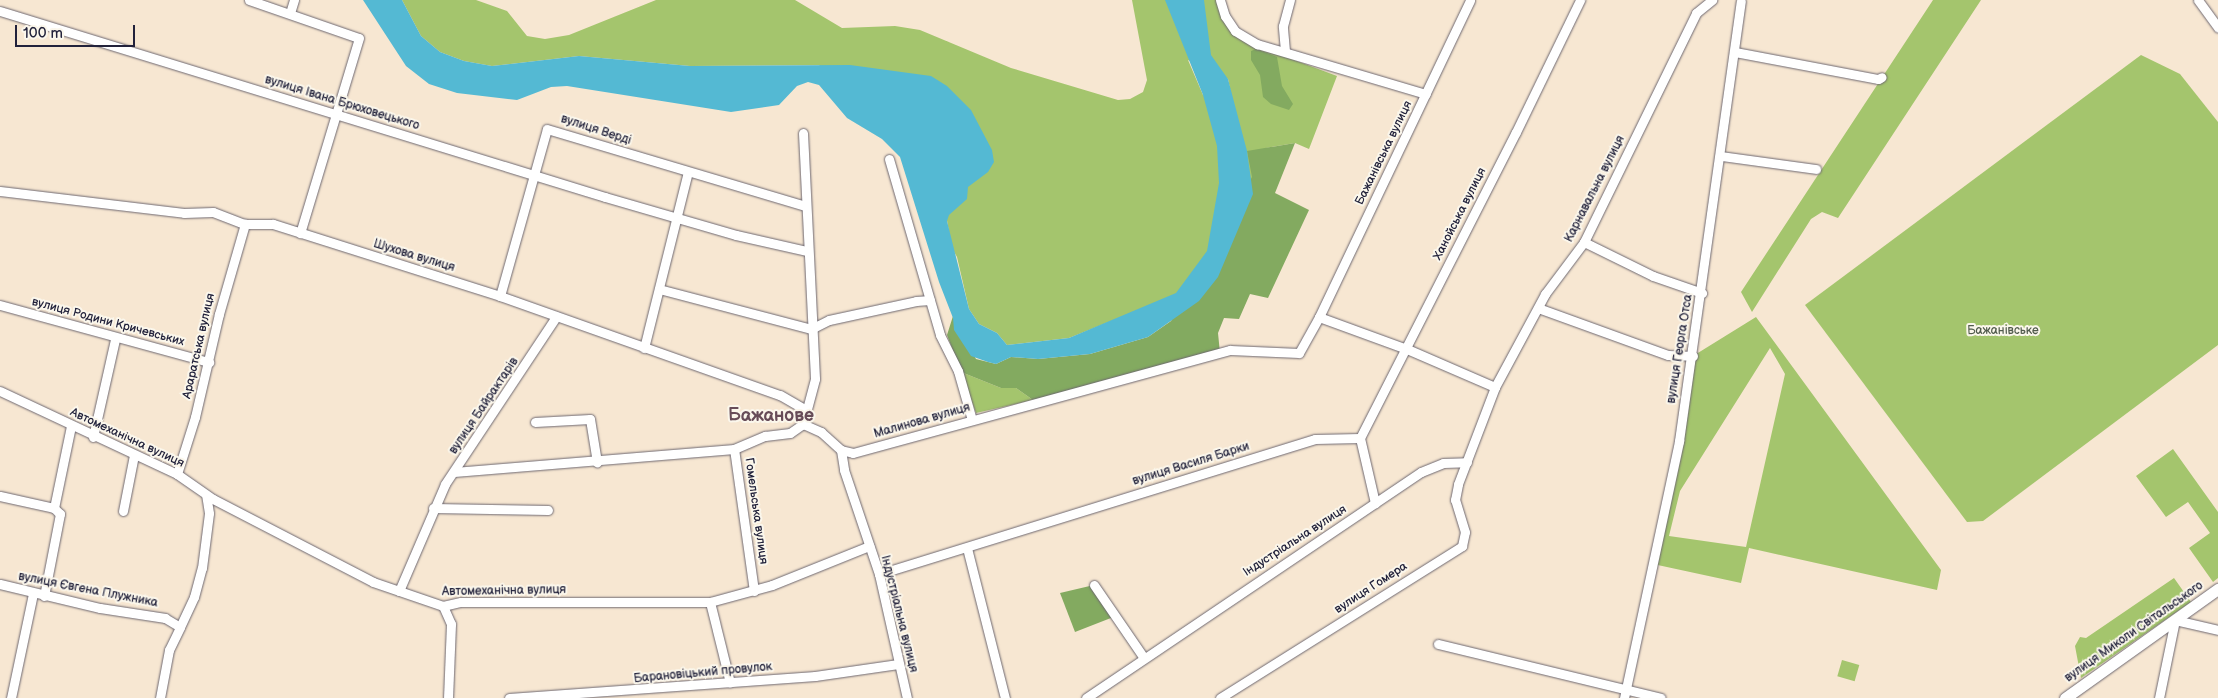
<!DOCTYPE html>
<html>
<head>
<meta charset="utf-8">
<style>
	body { margin:0 }
	#map { position:relative; width:2218px; height:698px; overflow:hidden; background:#f7e7d2; font-family:"Balsamiq Sans",sans-serif }
	div>[style] { position:absolute }
	[style*='--x'] { left:calc(var(--x)*1px); top:calc(var(--y)*1px); width:calc(var(--w)*1px); rotate:calc(var(--a)*1deg) }
	.green>* { inset:0; background:#a4c56d; transform-origin:0 0 }
	.forest>* { inset:0; background:#83aa60 }
	.water>* { inset:0; background:#54b9d3 }
	.roads { filter:drop-shadow(0 0 1px #6d6770) drop-shadow(0 0 1px #6d6770) }
	.minor>* { height:9px; margin:-4.5px; padding:0 4.5px; transform-origin:4.5px; border-radius:4.5px; background:#fff }
	.major>* { height:11px; margin:-5.5px; padding:0 5.5px; transform-origin:5.5px; border-radius:5.5px; background:#fff }
	span { translate:-50% -50%; white-space:nowrap; text-align:center; line-height:1.15; -webkit-text-stroke:4px #fbf7ec; paint-order:stroke }
	.street-label { font-size:12px; color:#22223b }
	.park-label { font-size:12px; color:#505b4c }
	.district-label { font-size:18px; color:#674c58; font-weight:700 }
	.scale { position:absolute; left:15px; top:25px; width:120px; height:22px; box-sizing:border-box; border:2px solid #22223b; border-top:0; padding-left:6px; font-size:15px; line-height:18px; white-space:nowrap; color:#22223b; -webkit-text-stroke:4px #fbf7ec; paint-order:stroke }
</style>
</head>
<body>
<div id="map">
	<div class="green">
		<i style="clip-path:polygon(evenodd,402px 0,476px 0,507px 11px,527px 36px,545px 39px,569px 35px,656px 0,795px 0,842px 28px,895px 26px,920px 30px,1011px 68px,1118px 100px,1130px 99px,1143px 92px,1147px 80px,1132px 0,1219px 0,1226px 25px,1243px 41px,1337px 76px,1309px 149px,1295px 143px,1266px 148px,1252px 275px,1141px 309px,1069px 338px,1007px 345px,997px 333px,979px 324px,969px 309px,957px 257px,952px 248px,941px 188px,819px 65px,690px 66px,579px 56px,492px 66px,464px 61px,440px 52px,421px 36px,402px 0,1188px 60px,1228px 79px,1233px 103px,1203px 95px,1188px 60px)"></i>
		<i style="clip-path:polygon(1933px 0,1981px 0,1838px 218px,1822px 212px,1811px 219px,1752px 312px,1741px 292px)"></i>
		<i style="clip-path:polygon(2141px 55px,2180px 74px,2218px 122px,2218px 345px,1983px 521px,1967px 522px,1805px 305px)"></i>
		<i style="clip-path:polygon(evenodd,1756px 317px,1941px 570px,1937px 590px,1749px 548px,1741px 583px,1653px 564px,1693px 356px,1756px 317px,1770px 348px,1785px 374px,1746px 547px,1669px 536px,1680px 491px,1770px 348px)"></i>
		<i style="clip-path:polygon(961px 372px,1001px 388px,1016px 388px,1033px 400px,976px 413px)"></i>
		<i style="clip-path:polygon(2173px 449px,2218px 512px,2218px 578px,2213px 582px,2189px 548px,2210px 533px,2188px 502px,2166px 517px,2136px 476px)"></i>
		<i style="clip-path:polygon(2174px 578px,2191px 602px,2081px 678px,2075px 646px,2080px 637px,2086px 638px)"></i>
		<i style="left:1842px;top:660px;width:18px;height:17px;rotate:16deg"></i>
	</div>
	<div class="forest">
		<i style="clip-path:polygon(1256px 49px,1277px 57px,1282px 86px,1293px 104px,1289px 110px,1271px 104px,1263px 97px,1260px 75px,1251px 60px,1251px 51px)"></i>
		<i style="clip-path:polygon(1295px 143px,1275px 193px,1309px 210px,1268px 298px,1250px 294px,1239px 319px,1224px 318px,1218px 333px,1220px 353px,1033px 400px,1016px 388px,1001px 388px,961px 372px,947px 335px,953px 316px,976px 359px,996px 364px,1011px 357px,1038px 359px,1090px 354px,1148px 337px,1171px 321px,1252px 177px,1247px 151px)"></i>
		<i style="clip-path:polygon(1094px 585px,1116px 616px,1075px 632px,1060px 593px)"></i>
	</div>
	<div class="water">
		<i style="clip-path:polygon(363px 0,402px 0,421px 36px,440px 52px,464px 61px,492px 66px,579px 56px,690px 66px,850px 65px,931px 76px,947px 86px,971px 110px,992px 150px,994px 162px,988px 172px,968px 187px,967px 199px,949px 215px,947px 221px,969px 309px,979px 324px,997px 333px,1007px 345px,1069px 338px,1176px 293px,1207px 251px,1219px 183px,1217px 146px,1203px 95px,1165px 0,1204px 0,1211px 55px,1228px 79px,1247px 151px,1253px 194px,1218px 277px,1199px 301px,1148px 337px,1090px 354px,1038px 359px,1011px 357px,996px 364px,988px 362px,971px 356px,954px 330px,953px 318px,939px 282px,900px 157px,882px 139px,847px 118px,819px 85px,808px 82px,797px 86px,779px 105px,731px 112px,567px 86px,551px 87px,517px 100px,457px 93px,429px 84px,406px 66px)"></i>
	</div>
	<div class="roads">
		<div class="minor">
			<i style="--x:249;--y:0;--w:116;--a:19.1"></i>
			<i style="--x:359;--y:38;--w:204;--a:106.8"></i>
			<i style="--x:1220;--y:0;--w:17;--a:73"></i>
			<i style="--x:1225;--y:16;--w:18;--a:56"></i>
			<i style="--x:1235;--y:31;--w:26;--a:31"></i>
			<i style="--x:1257;--y:44;--w:176;--a:16.5"></i>
			<i style="--x:2198;--y:0;--w:34;--a:54"></i>
			<i style="--x:0;--y:11;--w:633;--a:17.09"></i>
			<i style="--x:605;--y:197;--w:136;--a:16.2"></i>
			<i style="--x:736;--y:235;--w:73;--a:12.7"></i>
			<i style="--x:290;--y:13;--w:14;--a:-73"></i>
			<i style="--x:1285;--y:51;--w:25;--a:-95"></i>
			<i style="--x:1283;--y:26;--w:27;--a:-75"></i>
			<i style="--x:1735;--y:52;--w:146;--a:10.7"></i>
			<i style="--x:1878;--y:79;--w:4;--a:-27"></i>
			<i style="--x:803;--y:133;--w:246;--a:87.2"></i>
			<i style="--x:815;--y:379;--w:47;--a:104.9"></i>
			<i style="--x:803;--y:424;--w:20;--a:24"></i>
			<i style="--x:821;--y:432;--w:27;--a:42"></i>
			<i style="--x:841;--y:450;--w:12;--a:14"></i>
			<i style="--x:853;--y:453;--w:391;--a:-15.3"></i>
			<i style="--x:1230;--y:350;--w:69;--a:2.5"></i>
			<i style="--x:1299;--y:353;--w:41;--a:-60.9"></i>
			<i style="--x:1319;--y:317;--w:351;--a:-64.5"></i>
			<i style="--x:1721;--y:156;--w:96;--a:7.8"></i>
			<i style="--x:889;--y:159;--w:183;--a:73.8"></i>
			<i style="--x:940;--y:335;--w:40;--a:63.4"></i>
			<i style="--x:958;--y:371;--w:51;--a:74.1"></i>
			<i style="--x:0;--y:191;--w:185;--a:6.8"></i>
			<i style="--x:184;--y:213;--w:29;--a:-2"></i>
			<i style="--x:213;--y:212;--w:34;--a:21"></i>
			<i style="--x:245;--y:224;--w:28;--a:0"></i>
			<i style="--x:273;--y:224;--w:238;--a:17.6"></i>
			<i style="--x:500;--y:296;--w:297;--a:19.5"></i>
			<i style="--x:780;--y:395;--w:30;--a:30"></i>
			<i style="--x:1584;--y:242;--w:77;--a:26.2"></i>
			<i style="--x:1653;--y:276;--w:52;--a:19.1"></i>
			<i style="--x:659;--y:289;--w:157;--a:14.7"></i>
			<i style="--x:811;--y:329;--w:20;--a:-27"></i>
			<i style="--x:829;--y:320;--w:89;--a:-12.3"></i>
			<i style="--x:916;--y:301;--w:14;--a:-4"></i>
			<i style="--x:500;--y:296;--w:173;--a:-74.3"></i>
			<i style="--x:547;--y:129;--w:269;--a:16.6"></i>
			<i style="--x:0;--y:305;--w:217;--a:15.3"></i>
			<i style="--x:1538;--y:308;--w:138;--a:19.9"></i>
			<i style="--x:1668;--y:355;--w:25;--a:2"></i>
			<i style="--x:1319;--y:317;--w:94;--a:20"></i>
			<i style="--x:1407;--y:349;--w:96;--a:23.4"></i>
			<i style="--x:644;--y:348;--w:181;--a:-76"></i>
			<i style="--x:0;--y:391;--w:195;--a:25.1"></i>
			<i style="--x:177;--y:474;--w:44;--a:34.8"></i>
			<i style="--x:213;--y:499;--w:180;--a:27.4"></i>
			<i style="--x:373;--y:582;--w:74;--a:18.9"></i>
			<i style="--x:443;--y:606;--w:18;--a:-13"></i>
			<i style="--x:461;--y:602;--w:249;--a:0"></i>
			<i style="--x:710;--y:602;--w:64;--a:-15.3"></i>
			<i style="--x:772;--y:585;--w:105;--a:-21.9"></i>
			<i style="--x:535;--y:422;--w:55;--a:-3.1"></i>
			<i style="--x:590;--y:419;--w:44;--a:80.8"></i>
			<i style="--x:93;--y:437;--w:100;--a:-77.3"></i>
			<i style="--x:1360;--y:438;--w:343;--a:-63"></i>
			<i style="--x:1516;--y:132;--w:147;--a:-64.1"></i>
			<i style="--x:841;--y:450;--w:20;--a:81"></i>
			<i style="--x:844;--y:470;--w:110;--a:71.4"></i>
			<i style="--x:879;--y:574;--w:127;--a:77.3"></i>
			<i style="--x:454;--y:472;--w:281;--a:-4.7"></i>
			<i style="--x:177;--y:474;--w:60;--a:-72.5"></i>
			<i style="--x:195;--y:417;--w:106;--a:-76.9"></i>
			<i style="--x:219;--y:314;--w:94;--a:-73.9"></i>
			<i style="--x:0;--y:496;--w:55;--a:12.5"></i>
			<i style="--x:433;--y:508;--w:115;--a:1"></i>
			<i style="--x:123;--y:511;--w:57;--a:-78.9"></i>
			<i style="--x:967;--y:548;--w:155;--a:75.8"></i>
			<i style="--x:879;--y:574;--w:456;--a:-17.2"></i>
			<i style="--x:1315;--y:439;--w:45;--a:-1.3"></i>
			<i style="--x:1360;--y:438;--w:67;--a:77"></i>
			<i style="--x:0;--y:584;--w:103;--a:13.5"></i>
			<i style="--x:100;--y:608;--w:66;--a:8.7"></i>
			<i style="--x:165;--y:618;--w:17;--a:31"></i>
			<i style="--x:180;--y:627;--w:33;--a:-65"></i>
			<i style="--x:194;--y:597;--w:30;--a:-75"></i>
			<i style="--x:202;--y:568;--w:55;--a:-82.7"></i>
			<i style="--x:209;--y:513;--w:18;--a:-99"></i>
			<i style="--x:1094;--y:585;--w:88;--a:55.6"></i>
			<i style="--x:399;--y:591;--w:116;--a:-66.7"></i>
			<i style="--x:445;--y:484;--w:201;--a:-56.4"></i>
			<i style="--x:754;--y:591;--w:143;--a:-98"></i>
			<i style="--x:734;--y:449;--w:34;--a:-23"></i>
			<i style="--x:765;--y:436;--w:25;--a:-7"></i>
			<i style="--x:790;--y:433;--w:16;--a:-35"></i>
			<i style="--x:44;--y:596;--w:84;--a:-79"></i>
			<i style="--x:60;--y:514;--w:8;--a:-135"></i>
			<i style="--x:54;--y:508;--w:84;--a:-78.3"></i>
			<i style="--x:710;--y:602;--w:83;--a:76.1"></i>
			<i style="--x:443;--y:606;--w:20;--a:66"></i>
			<i style="--x:451;--y:624;--w:74;--a:92.3"></i>
			<i style="--x:1438;--y:644;--w:229;--a:13.6"></i>
			<i style="--x:11;--y:698;--w:106;--a:-78.1"></i>
			<i style="--x:160;--y:698;--w:49;--a:-79.4"></i>
			<i style="--x:169;--y:650;--w:25;--a:-64"></i>
			<i style="--x:509;--y:698;--w:307;--a:-4.1"></i>
			<i style="--x:815;--y:676;--w:84;--a:-8.2"></i>
			<i style="--x:1086;--y:698;--w:404;--a:-34"></i>
			<i style="--x:1421;--y:472;--w:24;--a:-22"></i>
			<i style="--x:1443;--y:463;--w:24;--a:-2"></i>
			<i style="--x:1220;--y:698;--w:286;--a:-32.1"></i>
			<i style="--x:1462;--y:546;--w:14;--a:-78"></i>
			<i style="--x:1465;--y:532;--w:34;--a:-107"></i>
			<i style="--x:1455;--y:500;--w:16;--a:-79"></i>
			<i style="--x:1458;--y:484;--w:104;--a:-69.1"></i>
			<i style="--x:1495;--y:387;--w:106;--a:-61.7"></i>
			<i style="--x:1545;--y:294;--w:65;--a:-53.1"></i>
			<i style="--x:1584;--y:242;--w:255;--a:-63.9"></i>
			<i style="--x:1696;--y:13;--w:21;--a:-39"></i>
			<i style="--x:1624;--y:698;--w:263;--a:-77.9"></i>
			<i style="--x:1679;--y:441;--w:444;--a:-82"></i>
			<i style="--x:2159;--y:698;--w:80;--a:-78.4"></i>
			<i style="--x:2175;--y:620;--w:44;--a:13.1"></i>
		</div>
		<div class="major">
			<i style="--x:2065;--y:698;--w:188;--a:-35.5"></i>
		</div>
	</div>
	<div class="street-label">
		<span style="left:342px;top:103px;rotate:17deg">вулиця Івана Брюховецького</span>
		<span style="left:596px;top:130px;rotate:18deg">вулиця Верді</span>
		<span style="left:1384px;top:153px;rotate:-64deg">Бажанівська вулиця</span>
		<span style="left:1595px;top:189px;rotate:-63deg">Карнавальна вулиця</span>
		<span style="left:1460px;top:214px;rotate:-63deg">Ханойська вулиця</span>
		<span style="left:414px;top:256px;rotate:17deg">Шухова вулиця</span>
		<span style="left:108px;top:322px;rotate:15deg">вулиця Родини Кричевських</span>
		<span style="left:199px;top:346px;rotate:-77deg">Араратська вулиця</span>
		<span style="left:1680px;top:349px;rotate:-81deg">вулиця Георга Отса</span>
		<span style="left:484px;top:406px;rotate:-56deg">вулиця Байрактарів</span>
		<span style="left:922px;top:421px;rotate:-16deg">Малинова вулиця</span>
		<span style="left:127px;top:438px;rotate:25deg">Автомеханічна вулиця</span>
		<span style="left:1191px;top:464px;rotate:-17deg">вулиця Василя Барки</span>
		<span style="left:756px;top:511px;rotate:82deg">Гомельська вулиця</span>
		<span style="left:1295px;top:541px;rotate:-33deg">Індустріальна вулиця</span>
		<span style="left:1371px;top:588px;rotate:-33deg">вулиця Гомера</span>
		<span style="left:88px;top:590px;rotate:11deg">вулиця Євгена Плужника</span>
		<span style="left:504px;top:591px;rotate:-1deg">Автомеханічна вулиця</span>
		<span style="left:899px;top:614px;rotate:76deg">Індустріальна вулиця</span>
		<span style="left:2134px;top:632px;rotate:-35deg">вулиця Миколи Світальського</span>
		<span style="left:703px;top:673px;rotate:-5deg">Барановіцький провулок</span>
	</div>
	<div class="park-label">
		<span style="left:2003px;top:331px">Бажанівське</span>
	</div>
	<div class="district-label">
		<span style="left:771px;top:416px">Бажанове</span>
	</div>
	<div class="scale">100 m</div>
</div>
</body>
</html>
